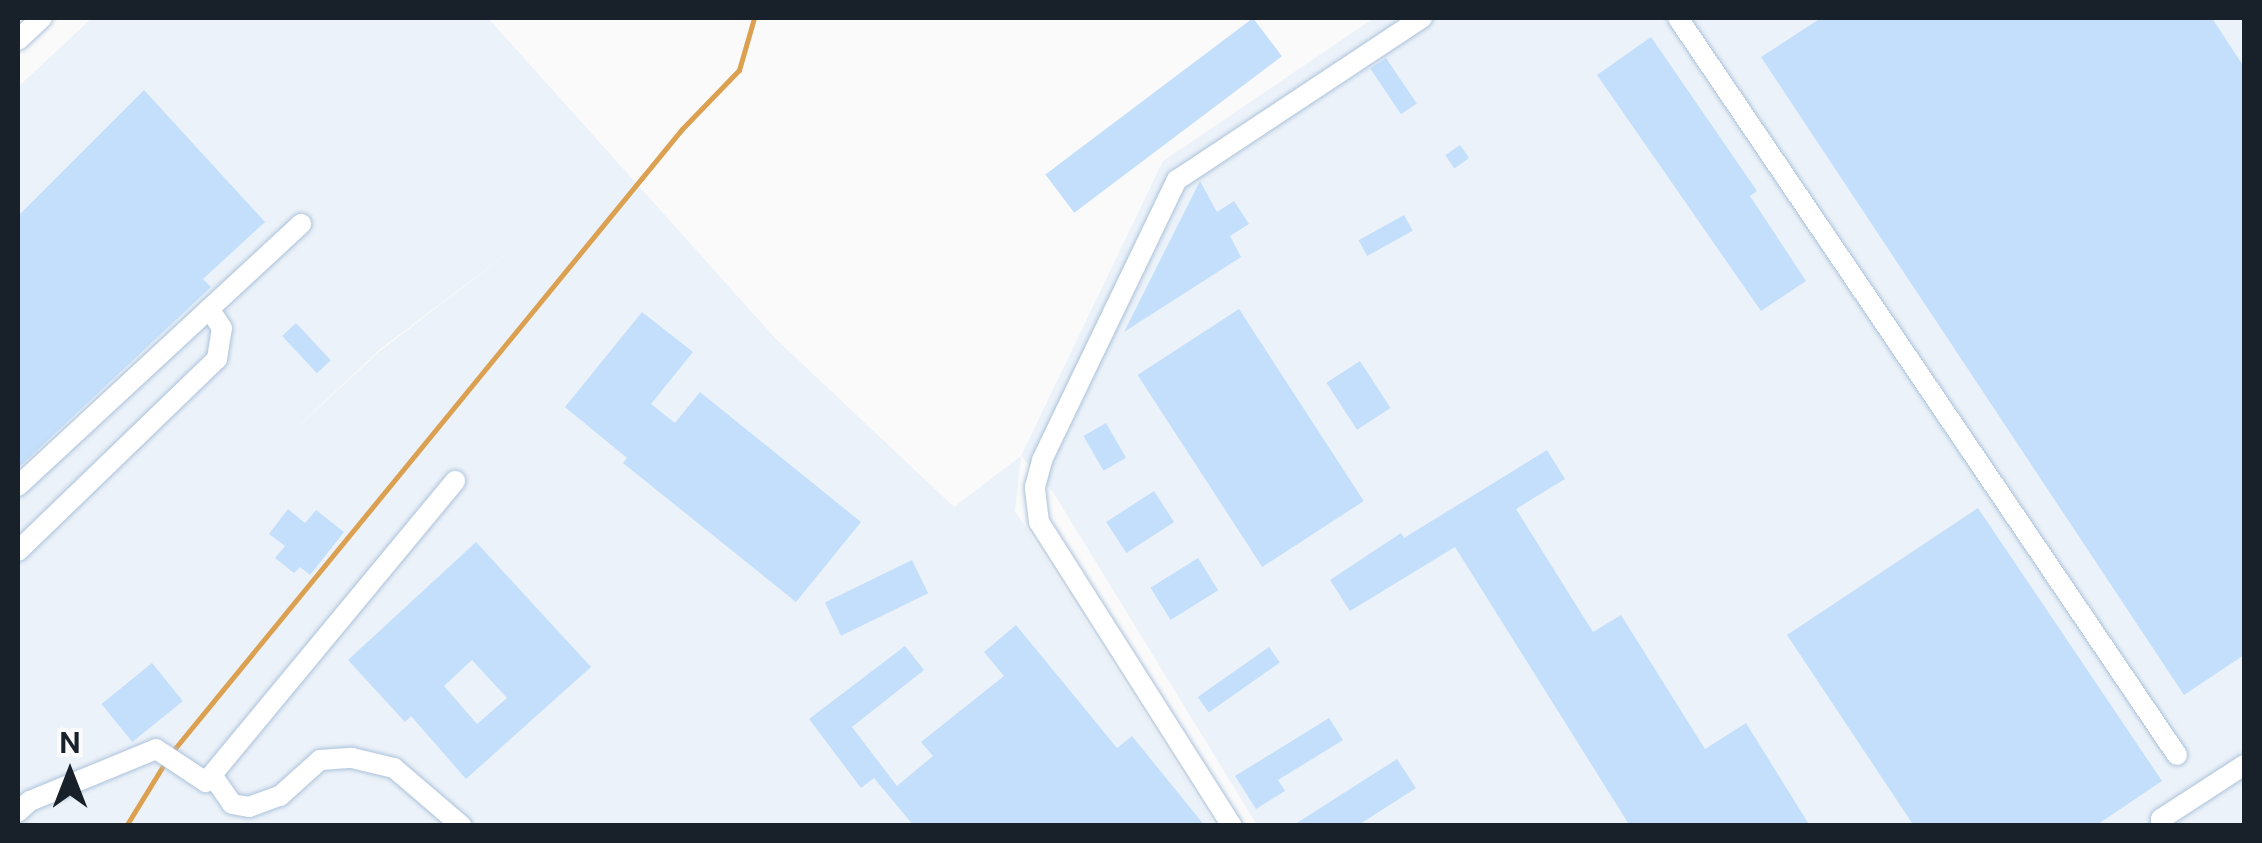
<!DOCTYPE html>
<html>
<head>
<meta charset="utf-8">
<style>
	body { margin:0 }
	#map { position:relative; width:2262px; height:843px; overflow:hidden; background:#fafafa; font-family:"Public Sans",sans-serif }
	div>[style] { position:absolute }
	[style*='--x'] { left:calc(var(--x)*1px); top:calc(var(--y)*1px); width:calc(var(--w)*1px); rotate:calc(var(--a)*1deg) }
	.built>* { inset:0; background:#ecf2f9 }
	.stream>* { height:5px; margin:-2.5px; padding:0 2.5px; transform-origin:2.5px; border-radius:2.5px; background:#dca051 }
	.building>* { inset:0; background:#c4dffb; transform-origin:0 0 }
	.roads { filter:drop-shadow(0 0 2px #abc2db) drop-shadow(0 0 2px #abc2db) }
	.minor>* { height:20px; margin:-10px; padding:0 10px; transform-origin:10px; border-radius:10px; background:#fff }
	span { translate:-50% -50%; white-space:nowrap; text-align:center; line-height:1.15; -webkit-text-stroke:8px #fafafa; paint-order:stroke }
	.frame { position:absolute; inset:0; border:20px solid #18212a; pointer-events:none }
	.north { position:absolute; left:20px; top:723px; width:100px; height:100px; -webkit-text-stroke:8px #fafafa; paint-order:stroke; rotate:0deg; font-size:28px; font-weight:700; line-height:40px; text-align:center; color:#18212a }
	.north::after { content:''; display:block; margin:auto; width:35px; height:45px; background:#18212a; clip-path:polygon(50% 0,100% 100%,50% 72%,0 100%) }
</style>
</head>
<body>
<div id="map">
	<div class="built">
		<i style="clip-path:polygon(evenodd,92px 18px,488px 18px,776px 339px,954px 507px,1021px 456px,1163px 161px,1374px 18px,2244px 18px,2244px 825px,1257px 825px,1053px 492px,1021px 456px,1015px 511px,1215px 825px,18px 825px,18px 87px,92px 18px,529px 237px,380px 351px,275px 448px,379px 350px,529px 237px)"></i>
	</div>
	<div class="stream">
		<i style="--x:172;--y:752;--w:805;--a:-50.7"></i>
		<i style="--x:682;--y:129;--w:82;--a:-46"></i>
		<i style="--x:739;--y:70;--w:54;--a:-73.9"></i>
		<i style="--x:126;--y:826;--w:76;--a:-58.4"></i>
	</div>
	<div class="building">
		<i style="left:1253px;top:18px;width:48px;height:260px;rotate:53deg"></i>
		<i style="clip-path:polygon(1821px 18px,2212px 18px,2244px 67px,2244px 655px,2184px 695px,1761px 57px)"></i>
		<i style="clip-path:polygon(1651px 37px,1757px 191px,1750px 196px,1806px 281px,1761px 311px,1597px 75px)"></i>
		<i style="left:1386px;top:58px;width:55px;height:19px;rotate:56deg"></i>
		<i style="clip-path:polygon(144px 90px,265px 222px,203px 279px,211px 287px,18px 468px,18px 216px)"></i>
		<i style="left:1460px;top:145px;width:16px;height:18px;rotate:55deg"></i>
		<i style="clip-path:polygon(1200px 181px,1217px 212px,1234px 201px,1249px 224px,1230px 236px,1241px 257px,1124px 332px)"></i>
		<i style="left:1404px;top:215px;width:18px;height:52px;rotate:61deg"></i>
		<i style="left:1239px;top:309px;width:229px;height:121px;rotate:57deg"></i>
		<i style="clip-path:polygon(642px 312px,693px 352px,651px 404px,675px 423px,700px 392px,861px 522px,796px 602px,623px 463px,627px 458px,565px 407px)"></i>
		<i style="left:296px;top:323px;width:51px;height:19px;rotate:47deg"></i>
		<i style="left:1360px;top:361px;width:56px;height:40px;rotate:57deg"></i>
		<i style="left:1106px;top:423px;width:40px;height:26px;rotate:60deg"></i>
		<i style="clip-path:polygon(1547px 450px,1565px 479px,1516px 509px,1593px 632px,1621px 615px,1705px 749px,1746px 723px,1810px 826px,1630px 826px,1455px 547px,1350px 611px,1330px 580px,1401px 533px,1404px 538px)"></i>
		<i style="left:1154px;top:491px;width:37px;height:57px;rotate:57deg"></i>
		<i style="clip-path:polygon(1978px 508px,2162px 781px,2095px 826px,1914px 826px,1787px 635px)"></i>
		<i style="clip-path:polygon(288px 509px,305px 523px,316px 510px,344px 532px,310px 575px,300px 567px,294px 573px,275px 558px,285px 546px,269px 534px)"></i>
		<i style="clip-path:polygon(evenodd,476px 542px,591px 667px,466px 779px,411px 716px,405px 722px,348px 660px,476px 542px,472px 660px,507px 698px,477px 724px,444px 686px,472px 660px)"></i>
		<i style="left:1198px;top:558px;width:38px;height:56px;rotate:58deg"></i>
		<i style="left:912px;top:560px;width:37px;height:97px;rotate:64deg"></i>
		<i style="clip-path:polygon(1016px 625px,1117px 748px,1132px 736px,1205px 826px,914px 826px,874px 778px,861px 788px,809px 719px,905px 646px,924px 670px,852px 727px,897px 786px,933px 756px,921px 742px,1004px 676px,984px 652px)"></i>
		<i style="left:1269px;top:647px;width:19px;height:87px;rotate:55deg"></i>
		<i style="left:152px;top:663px;width:49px;height:65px;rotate:51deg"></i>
		<i style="clip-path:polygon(1329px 718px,1343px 740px,1278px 780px,1285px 791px,1256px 809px,1235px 776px)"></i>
		<i style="clip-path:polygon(1397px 759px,1416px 788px,1357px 826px,1292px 826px)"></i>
	</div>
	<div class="roads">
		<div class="minor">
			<i style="--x:1678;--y:18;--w:890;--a:55.9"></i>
			<i style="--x:18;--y:40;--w:33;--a:-43"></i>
			<i style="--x:18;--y:486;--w:386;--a:-42.8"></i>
			<i style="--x:18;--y:551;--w:277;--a:-44"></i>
			<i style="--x:217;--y:359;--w:31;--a:-81"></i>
			<i style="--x:222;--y:328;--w:23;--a:-124"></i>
			<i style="--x:212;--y:775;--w:35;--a:55"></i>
			<i style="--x:232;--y:804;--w:17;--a:10"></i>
			<i style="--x:249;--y:807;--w:33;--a:-20"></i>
			<i style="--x:280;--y:796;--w:54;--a:-42"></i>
			<i style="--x:320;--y:760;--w:32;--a:-4"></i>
			<i style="--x:352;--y:758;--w:43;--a:13.4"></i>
			<i style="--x:394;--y:768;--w:89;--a:40.5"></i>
			<i style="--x:18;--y:812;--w:16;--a:-43"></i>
			<i style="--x:30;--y:801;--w:136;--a:-22.4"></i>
			<i style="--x:156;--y:749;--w:60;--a:33.4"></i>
			<i style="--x:206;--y:782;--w:391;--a:-50.4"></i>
			<i style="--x:1232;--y:826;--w:360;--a:-122.4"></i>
			<i style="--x:1039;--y:522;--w:35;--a:-97"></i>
			<i style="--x:1035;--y:487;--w:28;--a:-75"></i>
			<i style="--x:1042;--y:460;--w:311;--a:-64.3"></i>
			<i style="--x:1177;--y:180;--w:294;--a:-33.5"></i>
			<i style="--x:2161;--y:826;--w:7;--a:-90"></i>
			<i style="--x:2161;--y:819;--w:99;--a:-33"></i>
		</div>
	</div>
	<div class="frame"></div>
	<div class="north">N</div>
</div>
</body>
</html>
